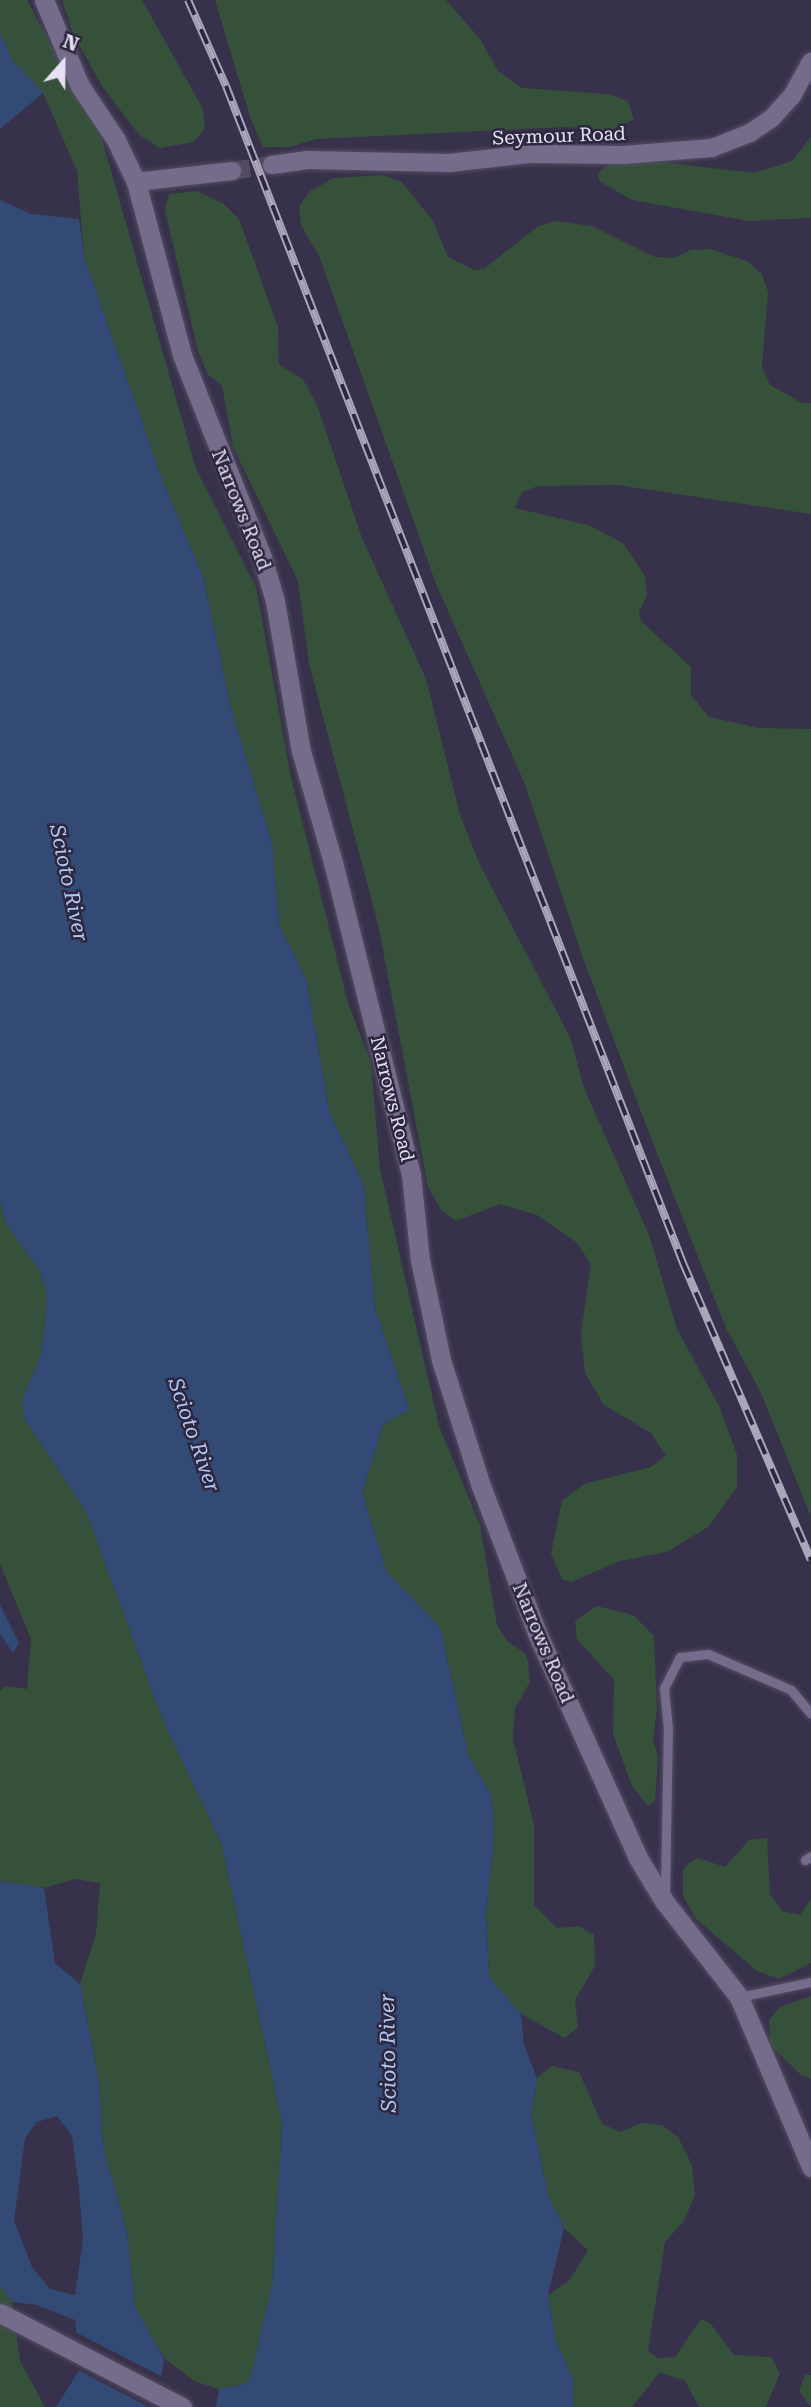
<!DOCTYPE html>
<html>
<head>
<meta charset="utf-8">
<style>
	body { margin:0 }
	#map { position:relative; width:811px; height:2407px; overflow:hidden; background:#38314b; font-family:"Roboto Serif",serif }
	div>[style] { position:absolute }
	[style*='--x'] { left:calc(var(--x)*1px); top:calc(var(--y)*1px); width:calc(var(--w)*1px); rotate:calc(var(--a)*1deg) }
	.green>* { inset:0; background:#35513a }
	.water>* { inset:0; background:#324a74 }
	.pier>* { inset:0; background:#38314b }
	.minor-tunnel>* { height:18px; margin-top:-9px; transform-origin:0; background:repeating-linear-gradient(90deg,#524b64 0 18px,transparent 0 27px) }
	.roads { filter:drop-shadow(0 0 2px #534d63) drop-shadow(0 0 2px #534d63) }
	.service>* { height:9px; margin:-4.5px; padding:0 4.5px; transform-origin:4.5px; border-radius:4.5px; background:#746c8a }
	.minor>* { height:18px; margin:-9px; padding:0 9px; transform-origin:9px; border-radius:9px; background:#746c8a }
	.tertiary>* { height:19px; margin:-9.5px; padding:0 9.5px; transform-origin:9.5px; border-radius:9.5px; background:#746c8a }
	.rail>* { height:8px; margin-top:-4px; transform-origin:0; background:repeating-linear-gradient(90deg,#2e2740 0 16px,#aaa5b9 0 32px); box-sizing:border-box; border-block:2px solid #aaa5b9 }
	span { translate:-50% -50%; white-space:nowrap; text-align:center; line-height:1.15; -webkit-text-stroke:5px #2e2740; paint-order:stroke }
	.street-label { font-size:19px; color:#e5e1f2 }
	.water-label { font-size:21px; color:#b0c9f2; font-style:italic }
	.north { position:absolute; left:28px; top:28px; width:70px; height:70px; -webkit-text-stroke:5px #2e2740; paint-order:stroke; rotate:21deg; font-size:19px; font-weight:700; line-height:28px; text-align:center; color:#e5e1f2 }
	.north::after { content:''; display:block; margin:auto; width:24px; height:32px; background:#e5e1f2; clip-path:polygon(50% 0,100% 100%,50% 72%,0 100%) }
</style>
</head>
<body>
<div id="map">
	<div class="green">
		<i style="clip-path:polygon(0 0,27px 0,101px 136px,196px 469px,256px 587px,291px 777px,348px 1003px,371px 1063px,380px 1169px,439px 1426px,480px 1525px,497px 1625px,508px 1642px,525px 1653px,528px 1662px,530px 1682px,515px 1708px,513px 1739px,534px 1825px,534px 1905px,557px 1928px,579px 1926px,594px 1935px,595px 1966px,575px 2000px,578px 2027px,565px 2038px,521px 2014px,489px 1977px,486px 1914px,494px 1830px,490px 1793px,468px 1755px,440px 1627px,386px 1572px,362px 1492px,383px 1425px,409px 1409px,375px 1309px,363px 1184px,329px 1111px,306px 979px,279px 925px,272px 844px,230px 705px,203px 577px,161px 477px,84px 257px,77px 171px,43px 93px,12px 60px,0 32px)"></i>
		<i style="clip-path:polygon(62px 0,142px 0,203px 109px,205px 128px,194px 142px,160px 148px,139px 135px,102px 86px,74px 36px)"></i>
		<i style="clip-path:polygon(215px 0,446px 0,480px 39px,498px 71px,522px 88px,609px 94px,628px 101px,634px 119px,610px 131px,566px 127px,316px 139px,290px 147px,263px 147px,250px 117px)"></i>
		<i style="clip-path:polygon(811px 137px,811px 218px,749px 221px,632px 200px,599px 181px,598px 173px,612px 162px,661px 162px,754px 173px,792px 161px)"></i>
		<i style="clip-path:polygon(382px 175px,402px 182px,433px 221px,448px 257px,474px 270px,484px 269px,537px 227px,554px 221px,592px 226px,655px 257px,674px 258px,691px 250px,710px 249px,747px 261px,762px 274px,768px 292px,762px 367px,770px 385px,802px 403px,811px 403px,811px 514px,617px 485px,538px 486px,522px 492px,515px 508px,588px 525px,623px 543px,645px 576px,647px 595px,639px 612px,641px 621px,691px 667px,691px 695px,709px 717px,759px 728px,811px 729px,811px 1517px,761px 1393px,726px 1328px,646px 1125px,583px 958px,524px 782px,436px 584px,320px 258px,301px 225px,299px 206px,310px 191px,334px 178px)"></i>
		<i style="clip-path:polygon(197px 191px,224px 204px,239px 219px,278px 327px,279px 365px,303px 379px,318px 408px,362px 538px,426px 679px,460px 815px,480px 865px,570px 1037px,584px 1088px,649px 1235px,677px 1329px,720px 1408px,737px 1455px,737px 1487px,708px 1527px,667px 1552px,620px 1561px,571px 1582px,562px 1579px,551px 1554px,562px 1501px,584px 1484px,651px 1467px,666px 1456px,651px 1433px,604px 1405px,585px 1373px,581px 1334px,591px 1264px,576px 1242px,537px 1215px,500px 1204px,456px 1221px,441px 1210px,428px 1187px,378px 924px,309px 664px,298px 581px,233px 447px,222px 385px,208px 375px,198px 351px,165px 210px,169px 194px)"></i>
		<i style="clip-path:polygon(0 1201px,6px 1224px,40px 1271px,47px 1298px,41px 1355px,22px 1399px,24px 1418px,86px 1512px,164px 1723px,221px 1843px,282px 2123px,272px 2283px,251px 2377px,245px 2384px,219px 2389px,194px 2381px,164px 2358px,135px 2308px,127px 2232px,103px 2147px,99px 2083px,80px 1984px,96px 1934px,100px 1883px,75px 1879px,44px 1888px,0 1881px,0 1691px,5px 1686px,27px 1689px,31px 1639px,0 1564px)"></i>
		<i style="clip-path:polygon(597px 1606px,633px 1615px,654px 1636px,657px 1710px,653px 1739px,658px 1757px,655px 1801px,648px 1806px,632px 1786px,613px 1734px,614px 1680px,577px 1639px,575px 1621px)"></i>
		<i style="clip-path:polygon(767px 1838px,770px 1894px,782px 1911px,800px 1915px,811px 1898px,811px 1963px,779px 1979px,757px 1971px,696px 1919px,683px 1896px,683px 1870px,689px 1863px,698px 1858px,725px 1867px,749px 1840px)"></i>
		<i style="clip-path:polygon(811px 1996px,811px 2078px,802px 2076px,770px 2045px,769px 2020px,780px 2007px)"></i>
		<i style="clip-path:polygon(552px 2066px,579px 2072px,602px 2124px,621px 2132px,641px 2123px,662px 2125px,678px 2137px,692px 2165px,695px 2196px,683px 2222px,665px 2242px,648px 2351px,658px 2358px,675px 2357px,701px 2319px,710px 2323px,734px 2355px,771px 2357px,780px 2373px,766px 2407px,699px 2407px,685px 2381px,660px 2372px,632px 2407px,572px 2407px,573px 2380px,555px 2338px,548px 2295px,569px 2281px,588px 2250px,564px 2228px,548px 2195px,531px 2115px,537px 2078px)"></i>
		<i style="clip-path:polygon(0 2286px,12px 2302px,20px 2361px,45px 2407px,0 2407px)"></i>
		<i style="clip-path:polygon(805px 2375px,811px 2375px,811px 2407px,799px 2391px)"></i>
	</div>
	<div class="water">
		<i style="clip-path:polygon(0 32px,12px 60px,43px 93px,0 129px)"></i>
		<i style="clip-path:polygon(0 200px,31px 214px,79px 219px,84px 257px,161px 477px,203px 577px,230px 705px,272px 844px,279px 925px,306px 979px,329px 1111px,363px 1184px,375px 1309px,409px 1409px,383px 1425px,362px 1492px,386px 1572px,440px 1627px,468px 1755px,490px 1793px,494px 1830px,486px 1914px,489px 1977px,521px 2014px,524px 2045px,537px 2078px,531px 2115px,548px 2195px,564px 2228px,548px 2295px,555px 2338px,573px 2380px,572px 2407px,216px 2407px,219px 2389px,245px 2384px,251px 2376px,272px 2283px,282px 2123px,221px 1843px,164px 1723px,86px 1512px,24px 1418px,22px 1399px,41px 1355px,47px 1298px,40px 1271px,6px 1224px,0 1201px)"></i>
		<i style="clip-path:polygon(0 1605px,19px 1643px,13px 1653px,0 1634px)"></i>
		<i style="clip-path:polygon(evenodd,0 1881px,44px 1888px,55px 1963px,80px 1984px,99px 2083px,103px 2147px,127px 2232px,135px 2308px,164px 2358px,157px 2407px,56px 2407px,80px 2369px,75px 2320px,37px 2305px,12px 2302px,0 2286px,0 1881px,57px 2116px,72px 2136px,79px 2189px,83px 2240px,75px 2295px,50px 2289px,32px 2267px,14px 2221px,25px 2138px,37px 2122px,57px 2116px)"></i>
	</div>
	<div class="pier">
		<i style="clip-path:polygon(73px 2331px,165px 2378px,160px 2407px,149px 2407px,76px 2369px)"></i>
	</div>
	<div class="minor-tunnel">
		<i style="--x:232;--y:171;--w:40;--a:-8.5"></i>
	</div>
	<div class="roads">
		<div class="service">
			<i style="--x:805;--y:1860;--w:7;--a:-34"></i>
			<i style="--x:665;--y:1895;--w:166;--a:-89"></i>
			<i style="--x:668;--y:1729;--w:41;--a:-95.6"></i>
			<i style="--x:664;--y:1688;--w:35;--a:-63"></i>
			<i style="--x:680;--y:1657;--w:28;--a:-6"></i>
			<i style="--x:708;--y:1654;--w:90;--a:23.4"></i>
			<i style="--x:791;--y:1690;--w:31;--a:50"></i>
			<i style="--x:739;--y:1997;--w:74;--a:-11.8"></i>
		</div>
		<div class="minor">
			<i style="--x:272;--y:165;--w:36;--a:-8"></i>
			<i style="--x:308;--y:160;--w:141;--a:1.2"></i>
			<i style="--x:449;--y:163;--w:81;--a:-6.3"></i>
			<i style="--x:530;--y:154;--w:93;--a:0.6"></i>
			<i style="--x:623;--y:155;--w:89;--a:-4.5"></i>
			<i style="--x:712;--y:148;--w:41;--a:-21.5"></i>
			<i style="--x:750;--y:133;--w:27;--a:-34"></i>
			<i style="--x:772;--y:118;--w:30;--a:-48"></i>
			<i style="--x:792;--y:96;--w:39;--a:-61"></i>
			<i style="--x:136;--y:182;--w:97;--a:-6.5"></i>
		</div>
		<div class="tertiary">
			<i style="--x:44;--y:0;--w:93;--a:67.3"></i>
			<i style="--x:80;--y:86;--w:65;--a:56.3"></i>
			<i style="--x:116;--y:140;--w:47;--a:64.5"></i>
			<i style="--x:136;--y:182;--w:179;--a:75.1"></i>
			<i style="--x:182;--y:355;--w:217;--a:68.4"></i>
			<i style="--x:262;--y:557;--w:46;--a:73.5"></i>
			<i style="--x:275;--y:601;--w:152;--a:80.2"></i>
			<i style="--x:301;--y:751;--w:120;--a:74"></i>
			<i style="--x:334;--y:866;--w:318;--a:76"></i>
			<i style="--x:411;--y:1175;--w:85;--a:84"></i>
			<i style="--x:420;--y:1260;--w:102;--a:78.1"></i>
			<i style="--x:441;--y:1360;--w:132;--a:72.4"></i>
			<i style="--x:481;--y:1486;--w:157;--a:69.1"></i>
			<i style="--x:537;--y:1633;--w:247;--a:65.8"></i>
			<i style="--x:638;--y:1858;--w:50;--a:58.8"></i>
			<i style="--x:664;--y:1901;--w:122;--a:52"></i>
			<i style="--x:739;--y:1997;--w:185;--a:67"></i>
			<i style="--x:0;--y:2313;--w:205;--a:27.3"></i>
		</div>
	</div>
	<div class="rail">
		<i style="--x:188;--y:0;--w:94;--a:66.2"></i>
		<i style="--x:226;--y:86;--w:1263;--a:68.78"></i>
		<i style="--x:683;--y:1263;--w:323;--a:66.7"></i>
	</div>
	<div class="street-label">
		<span style="left:559px;top:136px;rotate:-2deg">Seymour Road</span>
		<span style="left:241px;top:510px;rotate:68deg">Narrows Road</span>
		<span style="left:392px;top:1099px;rotate:76deg">Narrows Road</span>
		<span style="left:543px;top:1643px;rotate:67deg">Narrows Road</span>
	</div>
	<div class="water-label">
		<span style="left:69px;top:883px;rotate:78deg">Scioto River</span>
		<span style="left:194px;top:1435px;rotate:71deg">Scioto River</span>
		<span style="left:388px;top:2053px;rotate:-91deg">Scioto River</span>
	</div>
	<div class="north">N</div>
</div>
</body>
</html>
